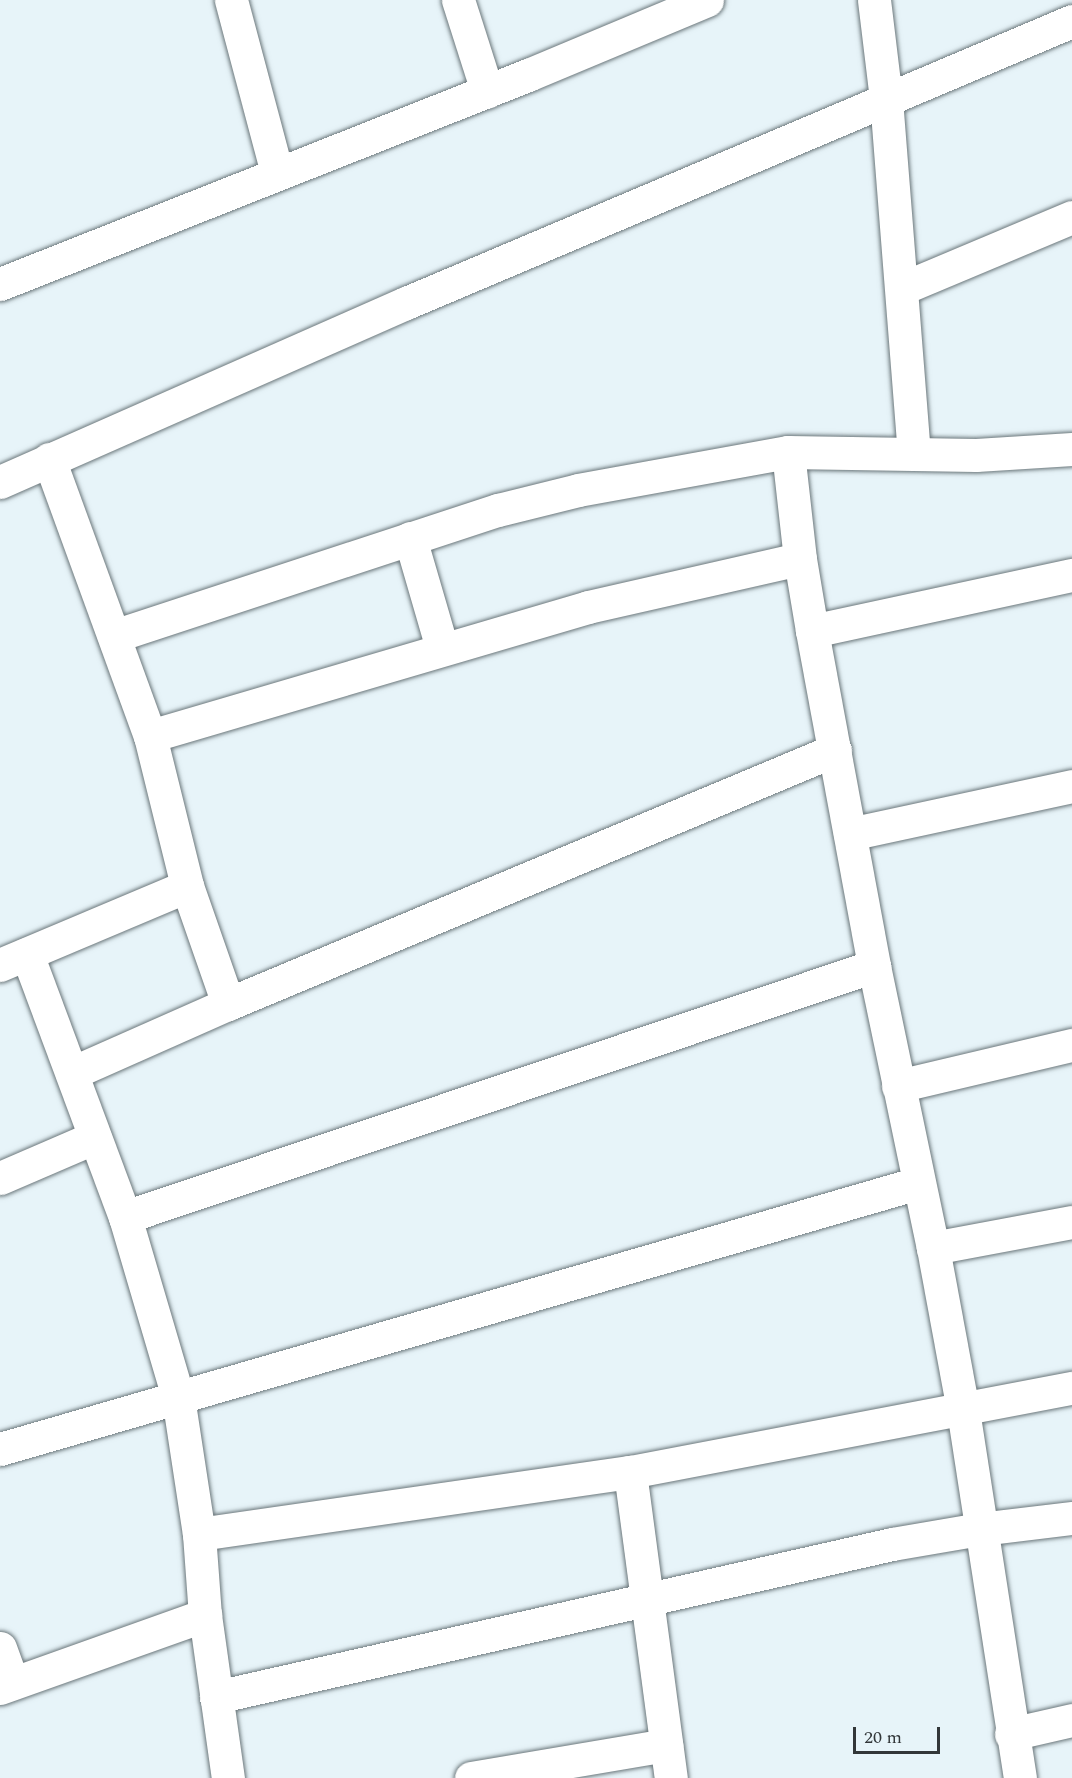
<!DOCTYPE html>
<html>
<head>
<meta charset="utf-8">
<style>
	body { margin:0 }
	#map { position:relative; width:1072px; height:1778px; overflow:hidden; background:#e7f4f9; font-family:Spectral,serif }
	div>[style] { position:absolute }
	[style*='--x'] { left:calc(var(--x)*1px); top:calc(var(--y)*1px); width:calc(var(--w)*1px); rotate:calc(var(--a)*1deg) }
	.roads { filter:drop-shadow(0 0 2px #6b777b) drop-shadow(0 0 2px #6b777b) }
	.minor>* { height:33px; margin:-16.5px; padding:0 16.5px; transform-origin:16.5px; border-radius:16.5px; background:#fff }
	span { translate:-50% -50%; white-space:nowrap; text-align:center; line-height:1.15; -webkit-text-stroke:6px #e7f4f9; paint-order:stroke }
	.scale { position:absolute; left:853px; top:1727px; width:87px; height:27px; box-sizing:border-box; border:3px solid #323739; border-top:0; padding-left:8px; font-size:18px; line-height:21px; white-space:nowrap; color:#323739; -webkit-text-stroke:4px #e7f4f9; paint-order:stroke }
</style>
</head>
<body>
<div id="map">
	<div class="roads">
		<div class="minor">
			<i style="--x:231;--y:0;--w:179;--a:75.1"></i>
			<i style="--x:458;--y:0;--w:96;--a:72.3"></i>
			<i style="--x:874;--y:0;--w:100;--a:83.1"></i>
			<i style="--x:886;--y:99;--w:356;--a:85.5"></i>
			<i style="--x:0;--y:284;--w:568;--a:-21.6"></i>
			<i style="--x:528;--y:75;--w:194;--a:-22.7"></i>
			<i style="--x:903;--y:288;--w:183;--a:-22.8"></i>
			<i style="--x:788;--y:452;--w:108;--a:83.6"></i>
			<i style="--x:800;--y:559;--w:73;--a:80.5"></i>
			<i style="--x:812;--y:631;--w:341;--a:79.5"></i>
			<i style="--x:874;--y:966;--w:288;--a:78.2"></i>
			<i style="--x:933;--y:1248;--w:165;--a:79.5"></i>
			<i style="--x:963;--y:1410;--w:372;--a:81.2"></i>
			<i style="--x:49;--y:459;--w:295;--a:70"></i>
			<i style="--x:150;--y:736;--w:154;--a:76.1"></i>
			<i style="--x:187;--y:886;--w:125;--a:70.8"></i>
			<i style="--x:0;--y:482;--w:444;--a:-23.8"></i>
			<i style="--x:406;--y:303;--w:723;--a:-22.95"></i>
			<i style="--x:410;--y:538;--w:115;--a:73.8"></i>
			<i style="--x:812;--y:631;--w:266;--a:-12.2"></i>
			<i style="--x:114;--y:636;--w:404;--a:-18.2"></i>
			<i style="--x:498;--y:510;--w:82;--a:-14"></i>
			<i style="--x:578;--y:490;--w:213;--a:-10.3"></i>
			<i style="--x:788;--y:452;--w:188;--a:0.9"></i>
			<i style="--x:976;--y:455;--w:96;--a:-3.6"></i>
			<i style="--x:150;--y:736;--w:457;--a:-16.4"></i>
			<i style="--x:588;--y:607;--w:217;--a:-12.8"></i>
			<i style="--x:850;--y:834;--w:227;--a:-12.2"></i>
			<i style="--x:27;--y:954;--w:281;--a:69.6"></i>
			<i style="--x:125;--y:1217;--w:188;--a:73.6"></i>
			<i style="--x:178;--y:1397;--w:139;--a:81.3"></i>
			<i style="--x:199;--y:1534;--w:81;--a:85.8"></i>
			<i style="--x:205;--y:1615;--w:165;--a:82"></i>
			<i style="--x:0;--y:965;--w:203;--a:-22.9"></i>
			<i style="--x:72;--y:1073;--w:171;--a:-23.9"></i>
			<i style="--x:228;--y:1004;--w:658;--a:-22.71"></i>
			<i style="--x:898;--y:1086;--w:179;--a:-13.3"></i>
			<i style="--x:0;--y:1178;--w:103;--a:-23.3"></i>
			<i style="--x:125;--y:1217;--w:790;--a:-18.53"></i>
			<i style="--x:933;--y:1248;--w:141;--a:-10.6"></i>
			<i style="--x:0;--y:1449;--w:956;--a:-16.16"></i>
			<i style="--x:630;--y:1472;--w:309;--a:82.4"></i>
			<i style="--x:199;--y:1534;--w:435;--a:-8.2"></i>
			<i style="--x:630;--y:1472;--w:450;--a:-10.8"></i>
			<i style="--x:0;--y:1648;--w:37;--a:70"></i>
			<i style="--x:0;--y:1688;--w:218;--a:-19.6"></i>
			<i style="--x:216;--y:1697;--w:693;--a:-12.75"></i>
			<i style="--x:892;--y:1544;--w:89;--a:-9.7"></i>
			<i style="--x:980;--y:1529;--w:93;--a:-6.8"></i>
			<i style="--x:1011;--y:1734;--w:63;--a:-12.9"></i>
			<i style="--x:471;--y:1778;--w:198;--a:-9.6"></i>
		</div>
	</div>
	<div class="scale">20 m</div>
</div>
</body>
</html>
